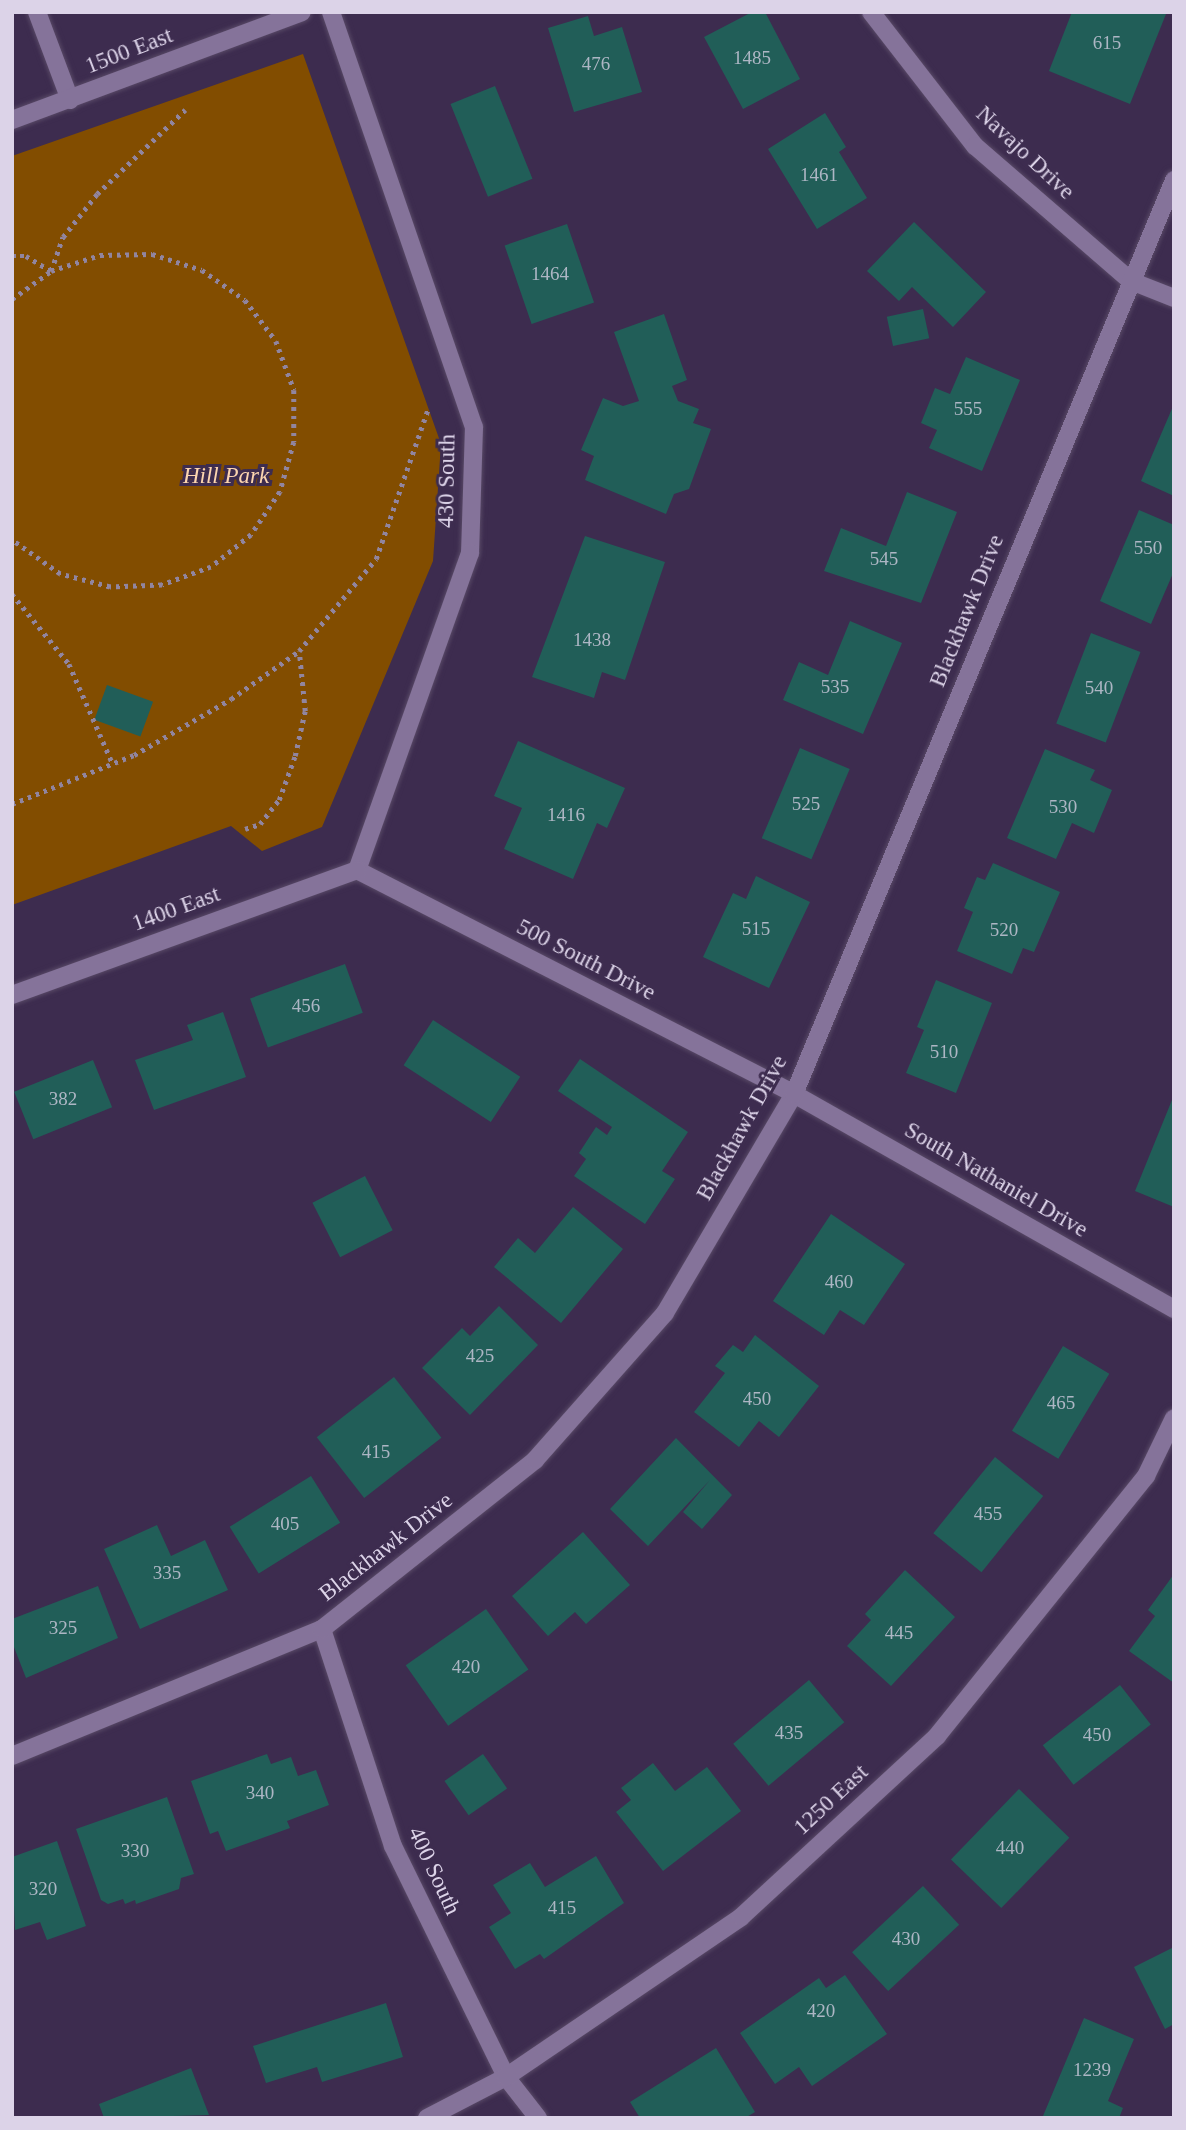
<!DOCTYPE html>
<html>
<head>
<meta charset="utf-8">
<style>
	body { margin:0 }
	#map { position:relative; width:1186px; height:2130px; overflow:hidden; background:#3d2c4f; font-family:"Times New Roman",serif }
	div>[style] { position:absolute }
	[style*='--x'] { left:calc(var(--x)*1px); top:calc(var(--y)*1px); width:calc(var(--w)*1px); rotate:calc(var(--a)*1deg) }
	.green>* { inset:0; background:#824d00 }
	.building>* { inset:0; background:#215e58; transform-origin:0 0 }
	.path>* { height:4.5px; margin-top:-2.25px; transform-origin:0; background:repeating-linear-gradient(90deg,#9185a0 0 3.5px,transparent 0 8.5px) }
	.roads { filter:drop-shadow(0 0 2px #584966) drop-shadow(0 0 2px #584966) }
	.minor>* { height:18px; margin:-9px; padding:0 9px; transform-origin:9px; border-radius:9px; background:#85739a }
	span { translate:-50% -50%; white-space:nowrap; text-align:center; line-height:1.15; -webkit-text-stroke:6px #3d2c4f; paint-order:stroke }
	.number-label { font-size:19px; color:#adb6c4 }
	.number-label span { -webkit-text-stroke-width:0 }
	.street-label { font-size:23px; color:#dcd3e8 }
	.park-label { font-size:23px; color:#fcd5af; font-style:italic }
	.frame { position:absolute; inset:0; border:14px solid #dcd3e8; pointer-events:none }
</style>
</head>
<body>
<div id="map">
	<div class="green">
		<i style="clip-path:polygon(303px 54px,441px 444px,433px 561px,322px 827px,262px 851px,231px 826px,12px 905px,12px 156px)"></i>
	</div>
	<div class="building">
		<i style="clip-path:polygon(752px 12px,765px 12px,800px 79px,743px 109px,704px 37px)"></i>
		<i style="clip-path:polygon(1072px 12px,1166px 14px,1130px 104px,1049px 71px)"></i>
		<i style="clip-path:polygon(588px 16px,594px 36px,622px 27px,642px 92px,574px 112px,548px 28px)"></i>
		<i style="left:495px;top:86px;width:100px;height:48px;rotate:68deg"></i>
		<i style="clip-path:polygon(825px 113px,846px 147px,839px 152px,867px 198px,817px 229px,768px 149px)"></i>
		<i style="clip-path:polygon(914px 222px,986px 292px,953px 327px,912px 287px,899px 301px,867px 271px)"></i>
		<i style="left:567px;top:224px;width:83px;height:66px;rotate:71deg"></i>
		<i style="left:923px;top:309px;width:30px;height:37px;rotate:78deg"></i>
		<i style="clip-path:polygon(664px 314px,687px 380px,672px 386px,678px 401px,699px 409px,693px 423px,711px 429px,689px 489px,674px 494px,666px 514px,585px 480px,594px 456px,581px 450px,603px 398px,623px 406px,639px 401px,614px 332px)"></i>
		<i style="clip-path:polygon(966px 357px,1020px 380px,982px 471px,929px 448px,937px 430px,921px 423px,935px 388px,950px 394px)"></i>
		<i style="clip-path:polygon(1174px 404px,1174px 496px,1141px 481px)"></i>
		<i style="clip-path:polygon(907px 492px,957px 512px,921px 603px,824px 571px,841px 528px,886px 546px)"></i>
		<i style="clip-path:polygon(1139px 510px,1174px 525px,1174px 571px,1151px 624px,1100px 601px)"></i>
		<i style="clip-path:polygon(585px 536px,665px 562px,625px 680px,602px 672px,594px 698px,532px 677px)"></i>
		<i style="clip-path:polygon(850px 621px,902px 643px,863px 734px,783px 700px,799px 662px,828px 675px)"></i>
		<i style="left:1091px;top:633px;width:53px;height:97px;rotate:21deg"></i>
		<i style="left:107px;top:685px;width:49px;height:37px;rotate:20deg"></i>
		<i style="clip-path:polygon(518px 741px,625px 788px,607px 828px,597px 823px,573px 879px,504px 849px,522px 808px,494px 796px)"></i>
		<i style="left:800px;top:748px;width:54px;height:98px;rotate:23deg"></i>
		<i style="clip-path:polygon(1045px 749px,1095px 770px,1090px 780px,1112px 790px,1094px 833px,1072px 823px,1056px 859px,1007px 838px)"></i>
		<i style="clip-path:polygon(993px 863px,1060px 892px,1034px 952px,1023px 948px,1012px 974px,957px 951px,973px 912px,964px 908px,977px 877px,985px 880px)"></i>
		<i style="clip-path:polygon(756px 876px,810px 902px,769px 988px,703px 957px,733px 893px,746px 899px)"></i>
		<i style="left:345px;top:964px;width:52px;height:101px;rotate:70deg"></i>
		<i style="clip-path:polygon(936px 980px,992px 1003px,956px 1093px,906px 1073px,924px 1030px,917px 1027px)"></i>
		<i style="clip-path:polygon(223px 1012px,246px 1077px,154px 1110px,135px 1060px,193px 1040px,187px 1025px)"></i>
		<i style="left:433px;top:1020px;width:104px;height:54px;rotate:33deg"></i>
		<i style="clip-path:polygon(580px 1059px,688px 1132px,662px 1171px,675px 1179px,645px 1224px,574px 1176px,586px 1159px,579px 1153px,596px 1127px,607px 1135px,612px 1127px,558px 1091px)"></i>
		<i style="left:93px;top:1060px;width:51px;height:85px;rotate:68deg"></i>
		<i style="clip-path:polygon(1174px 1095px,1174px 1207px,1135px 1191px)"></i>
		<i style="left:365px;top:1176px;width:61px;height:59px;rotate:63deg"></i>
		<i style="clip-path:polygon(573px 1207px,623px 1249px,561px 1323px,494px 1267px,518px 1238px,535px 1253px)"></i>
		<i style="clip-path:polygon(831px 1214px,905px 1264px,864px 1325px,840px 1310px,824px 1335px,773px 1301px)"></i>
		<i style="clip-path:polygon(499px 1306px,538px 1345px,470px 1415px,422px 1368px,462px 1328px,470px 1336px)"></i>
		<i style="clip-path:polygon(755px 1335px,819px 1386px,779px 1437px,759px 1421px,739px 1447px,694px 1412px,725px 1373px,715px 1366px,733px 1345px,743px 1352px)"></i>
		<i style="left:1063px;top:1346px;width:54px;height:99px;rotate:31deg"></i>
		<i style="left:394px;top:1377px;width:77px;height:98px;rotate:52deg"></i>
		<i style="clip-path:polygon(676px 1438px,732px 1495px,702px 1529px,683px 1512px,710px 1480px,648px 1546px,610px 1509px)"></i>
		<i style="left:995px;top:1457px;width:62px;height:98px;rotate:39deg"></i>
		<i style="left:311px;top:1476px;width:55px;height:96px;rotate:58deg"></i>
		<i style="clip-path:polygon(157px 1525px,171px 1556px,205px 1540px,228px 1590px,140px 1629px,104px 1549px)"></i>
		<i style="clip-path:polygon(583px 1532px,630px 1585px,586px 1624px,575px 1612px,548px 1636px,512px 1596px)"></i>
		<i style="clip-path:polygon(905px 1570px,955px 1617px,891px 1686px,847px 1646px,871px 1620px,865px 1614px)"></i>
		<i style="clip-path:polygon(1174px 1574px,1174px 1683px,1129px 1651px,1155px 1616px,1148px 1610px)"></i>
		<i style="clip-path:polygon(98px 1586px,118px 1638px,26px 1678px,12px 1642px,12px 1619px)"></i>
		<i style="left:486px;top:1609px;width:74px;height:98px;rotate:55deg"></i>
		<i style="left:809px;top:1680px;width:55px;height:99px;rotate:50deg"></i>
		<i style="left:1120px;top:1685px;width:50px;height:98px;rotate:52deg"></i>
		<i style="clip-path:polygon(267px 1754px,271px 1764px,291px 1757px,298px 1776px,316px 1770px,329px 1805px,287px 1821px,290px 1828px,226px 1851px,218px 1831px,210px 1834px,191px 1781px)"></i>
		<i style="left:483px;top:1754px;width:42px;height:47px;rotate:55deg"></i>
		<i style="clip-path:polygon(653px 1763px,675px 1791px,707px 1767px,741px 1811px,663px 1871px,616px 1812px,631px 1800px,621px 1788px)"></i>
		<i style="left:1019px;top:1789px;width:70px;height:98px;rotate:44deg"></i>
		<i style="clip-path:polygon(167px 1797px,194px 1874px,181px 1878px,179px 1889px,136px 1904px,135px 1900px,125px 1904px,123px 1899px,108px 1904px,101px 1900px,76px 1829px)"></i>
		<i style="clip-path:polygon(57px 1841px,86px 1926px,47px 1940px,40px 1922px,15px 1930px,12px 1857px)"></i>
		<i style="clip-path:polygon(596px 1856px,624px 1903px,544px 1959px,540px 1954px,515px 1969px,489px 1927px,511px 1913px,493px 1885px,530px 1863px,545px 1887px)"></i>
		<i style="left:923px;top:1886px;width:53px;height:97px;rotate:47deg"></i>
		<i style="clip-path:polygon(1174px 1947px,1174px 2024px,1165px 2029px,1134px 1967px)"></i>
		<i style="clip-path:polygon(845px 1975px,887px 2034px,812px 2086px,799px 2067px,775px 2084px,740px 2033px,819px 1978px,826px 1988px)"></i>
		<i style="clip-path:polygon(386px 2003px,403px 2057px,322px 2082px,317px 2067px,266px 2083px,253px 2046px)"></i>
		<i style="clip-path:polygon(1084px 2018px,1134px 2039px,1108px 2101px,1123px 2108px,1119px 2118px,1047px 2118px,1043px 2116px)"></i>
		<i style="clip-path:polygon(716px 2048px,755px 2112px,745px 2118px,640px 2118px,630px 2102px)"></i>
		<i style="clip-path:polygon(191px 2068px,209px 2115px,104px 2118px,99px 2104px)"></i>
	</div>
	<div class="path">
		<i style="--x:12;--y:256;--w:14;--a:0"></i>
		<i style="--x:26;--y:256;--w:29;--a:31"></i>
		<i style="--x:51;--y:271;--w:36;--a:-71"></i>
		<i style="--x:63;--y:237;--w:55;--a:-51.7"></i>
		<i style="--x:97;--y:194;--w:122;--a:-43.7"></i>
		<i style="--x:12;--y:299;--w:48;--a:-35.7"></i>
		<i style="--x:51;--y:271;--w:52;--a:-18.1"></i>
		<i style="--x:100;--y:255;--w:52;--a:-1.1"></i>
		<i style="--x:152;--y:254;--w:52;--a:17.7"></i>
		<i style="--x:202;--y:270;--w:52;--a:34.9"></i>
		<i style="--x:245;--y:300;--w:51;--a:52.9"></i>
		<i style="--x:276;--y:341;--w:52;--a:69.8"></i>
		<i style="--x:294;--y:390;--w:52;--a:90"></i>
		<i style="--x:294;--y:442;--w:52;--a:105.6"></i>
		<i style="--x:280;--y:492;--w:52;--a:124"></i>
		<i style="--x:251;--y:535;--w:51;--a:141.3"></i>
		<i style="--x:211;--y:567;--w:52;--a:159.8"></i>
		<i style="--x:162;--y:585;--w:52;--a:177.8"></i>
		<i style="--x:110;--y:587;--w:52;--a:-165.4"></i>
		<i style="--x:60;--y:574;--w:59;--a:-144.7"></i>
		<i style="--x:12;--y:594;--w:90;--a:50.8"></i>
		<i style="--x:69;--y:664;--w:109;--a:66.3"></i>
		<i style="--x:12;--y:804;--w:131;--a:-21.9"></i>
		<i style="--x:134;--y:755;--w:112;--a:-30"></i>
		<i style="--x:231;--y:699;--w:83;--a:-35.2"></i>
		<i style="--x:299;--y:651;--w:120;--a:-50.1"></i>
		<i style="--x:376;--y:559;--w:159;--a:-70.9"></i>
		<i style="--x:245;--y:829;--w:16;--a:-18"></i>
		<i style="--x:260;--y:824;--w:31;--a:-52"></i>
		<i style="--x:279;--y:800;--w:47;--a:-70"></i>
		<i style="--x:295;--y:756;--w:46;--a:-77.5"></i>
		<i style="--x:305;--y:711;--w:60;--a:-95.7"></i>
	</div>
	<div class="roads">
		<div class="minor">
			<i style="--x:37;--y:12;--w:94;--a:69.4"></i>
			<i style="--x:331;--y:12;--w:439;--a:71"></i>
			<i style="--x:474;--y:427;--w:126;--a:91.8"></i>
			<i style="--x:470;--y:553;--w:337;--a:109.6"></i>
			<i style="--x:871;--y:12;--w:170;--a:52.2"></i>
			<i style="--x:975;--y:146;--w:206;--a:40.9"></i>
			<i style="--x:1131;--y:281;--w:46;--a:21.6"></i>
			<i style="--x:12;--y:120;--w:309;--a:-20.4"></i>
			<i style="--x:357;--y:870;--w:491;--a:27.1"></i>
			<i style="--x:794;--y:1094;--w:437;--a:29.5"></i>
			<i style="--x:12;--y:995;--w:367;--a:-19.9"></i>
			<i style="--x:322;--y:1629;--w:228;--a:71.9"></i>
			<i style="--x:393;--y:1846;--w:257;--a:63.9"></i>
			<i style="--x:506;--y:2077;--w:52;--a:52"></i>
			<i style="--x:12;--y:1756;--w:335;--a:-22.3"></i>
			<i style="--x:322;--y:1629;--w:272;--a:-38.4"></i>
			<i style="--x:535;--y:1460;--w:196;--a:-48.5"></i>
			<i style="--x:665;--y:1313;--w:254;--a:-59.5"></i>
			<i style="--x:794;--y:1094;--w:990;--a:-67.42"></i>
			<i style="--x:427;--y:2118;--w:89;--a:-27.4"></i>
			<i style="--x:506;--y:2077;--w:284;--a:-34.2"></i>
			<i style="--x:741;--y:1917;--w:267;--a:-42.7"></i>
			<i style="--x:937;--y:1736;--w:334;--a:-51.2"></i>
			<i style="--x:1146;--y:1476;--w:64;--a:-64.2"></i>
		</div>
	</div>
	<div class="number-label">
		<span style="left:1107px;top:43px">615</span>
		<span style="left:752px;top:58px">1485</span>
		<span style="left:596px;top:64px">476</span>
		<span style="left:819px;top:175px">1461</span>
		<span style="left:550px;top:274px">1464</span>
		<span style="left:968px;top:409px">555</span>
		<span style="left:1148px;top:548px">550</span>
		<span style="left:884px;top:559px">545</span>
		<span style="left:592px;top:640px">1438</span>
		<span style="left:835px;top:687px">535</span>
		<span style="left:1099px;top:688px">540</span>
		<span style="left:806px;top:804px">525</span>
		<span style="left:1063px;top:807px">530</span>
		<span style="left:566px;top:815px">1416</span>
		<span style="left:756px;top:929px">515</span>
		<span style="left:1004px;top:930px">520</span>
		<span style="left:306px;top:1006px">456</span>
		<span style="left:944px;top:1052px">510</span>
		<span style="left:63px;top:1099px">382</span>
		<span style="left:839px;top:1282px">460</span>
		<span style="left:480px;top:1356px">425</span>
		<span style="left:757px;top:1399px">450</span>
		<span style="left:1061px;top:1403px">465</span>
		<span style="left:376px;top:1452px">415</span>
		<span style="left:988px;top:1514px">455</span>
		<span style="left:285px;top:1524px">405</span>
		<span style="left:167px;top:1573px">335</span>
		<span style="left:63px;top:1628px">325</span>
		<span style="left:899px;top:1633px">445</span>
		<span style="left:466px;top:1667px">420</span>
		<span style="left:789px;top:1733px">435</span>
		<span style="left:1097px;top:1735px">450</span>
		<span style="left:260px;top:1793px">340</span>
		<span style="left:1010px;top:1848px">440</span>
		<span style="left:135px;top:1851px">330</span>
		<span style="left:43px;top:1889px">320</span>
		<span style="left:562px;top:1908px">415</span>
		<span style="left:906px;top:1939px">430</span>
		<span style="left:821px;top:2011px">420</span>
		<span style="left:1092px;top:2070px">1239</span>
	</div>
	<div class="street-label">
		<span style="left:129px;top:51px;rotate:-21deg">1500 East</span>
		<span style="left:1025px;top:153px;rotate:43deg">Navajo Drive</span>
		<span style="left:447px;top:481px;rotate:-89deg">430 South</span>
		<span style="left:967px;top:611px;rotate:-68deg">Blackhawk Drive</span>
		<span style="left:176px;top:909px;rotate:-20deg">1400 East</span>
		<span style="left:586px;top:960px;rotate:27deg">500 South Drive</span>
		<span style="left:742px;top:1128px;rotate:-61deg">Blackhawk Drive</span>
		<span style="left:996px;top:1180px;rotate:30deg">South Nathaniel Drive</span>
		<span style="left:386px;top:1547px;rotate:-38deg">Blackhawk Drive</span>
		<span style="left:831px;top:1800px;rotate:-43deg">1250 East</span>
		<span style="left:434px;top:1871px;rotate:65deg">400 South</span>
	</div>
	<div class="park-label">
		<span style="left:226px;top:476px">Hill Park</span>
	</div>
	<div class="frame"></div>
</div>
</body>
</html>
